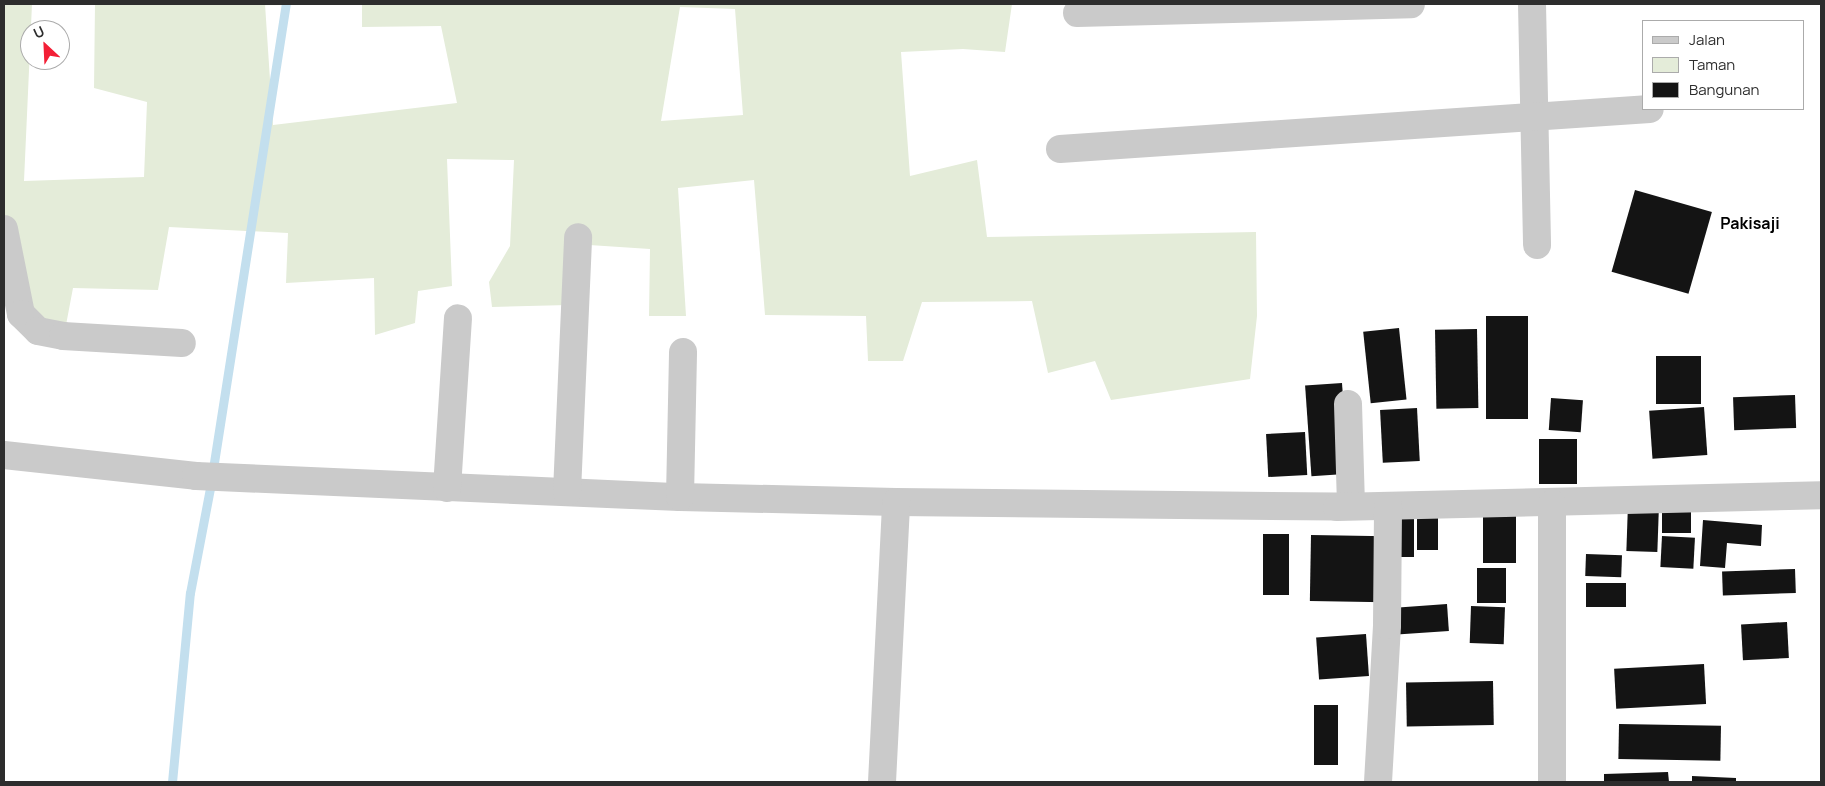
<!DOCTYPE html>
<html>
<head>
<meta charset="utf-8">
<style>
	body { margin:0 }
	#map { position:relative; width:1825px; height:786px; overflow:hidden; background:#fff; font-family:Manrope,sans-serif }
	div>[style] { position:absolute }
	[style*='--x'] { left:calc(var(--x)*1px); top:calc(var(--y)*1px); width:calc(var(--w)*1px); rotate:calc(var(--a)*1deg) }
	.green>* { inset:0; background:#e4ecd9 }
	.stream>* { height:9px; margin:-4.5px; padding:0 4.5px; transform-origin:4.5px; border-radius:4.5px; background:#c3dfee }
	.building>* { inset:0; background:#141414; transform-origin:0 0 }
	.street>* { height:28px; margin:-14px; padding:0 14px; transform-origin:14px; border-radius:14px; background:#cacaca }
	span { translate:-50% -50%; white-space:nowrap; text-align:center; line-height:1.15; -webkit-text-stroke:5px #fff; paint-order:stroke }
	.quarter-label { font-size:16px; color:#000; font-weight:700 }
	.frame { position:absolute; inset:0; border:5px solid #2d2d2d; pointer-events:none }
	.legend { position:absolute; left:1642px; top:20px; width:162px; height:90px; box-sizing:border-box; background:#fff; border:1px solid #ababab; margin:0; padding:6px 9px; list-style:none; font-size:15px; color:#2d2d2d }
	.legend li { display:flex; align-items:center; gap:10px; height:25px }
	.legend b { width:25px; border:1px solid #ababab }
	.north { position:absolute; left:20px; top:20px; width:50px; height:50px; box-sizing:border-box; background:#fff; border:1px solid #ababab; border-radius:50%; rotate:335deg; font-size:14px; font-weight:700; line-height:20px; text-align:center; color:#2d2d2d }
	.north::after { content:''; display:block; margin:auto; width:18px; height:22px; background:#f31f36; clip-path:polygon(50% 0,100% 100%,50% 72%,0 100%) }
</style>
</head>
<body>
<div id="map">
	<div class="green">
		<i style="clip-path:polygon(evenodd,4px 4px,32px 4px,24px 181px,144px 177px,147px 102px,94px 88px,95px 4px,265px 4px,273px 125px,457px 103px,441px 26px,362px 27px,362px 4px,1012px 4px,1005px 52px,963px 49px,901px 52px,910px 176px,977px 160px,987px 237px,1256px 232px,1257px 316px,1250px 379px,1111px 400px,1095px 361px,1048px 373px,1032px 301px,922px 302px,903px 361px,868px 361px,866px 316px,765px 315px,754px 180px,678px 188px,686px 316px,649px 316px,650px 249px,574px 244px,568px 305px,492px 307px,489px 282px,510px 246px,514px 160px,447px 159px,452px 286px,418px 291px,415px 323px,375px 335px,374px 278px,286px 283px,288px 233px,169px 227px,158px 290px,73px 288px,66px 325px,25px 327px,4px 274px,4px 4px,680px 7px,735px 9px,743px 115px,661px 121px,680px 7px)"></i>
	</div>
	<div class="stream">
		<i style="--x:172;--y:782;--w:190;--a:-84.6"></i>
		<i style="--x:190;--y:593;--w:107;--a:-79.2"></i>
		<i style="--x:210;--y:488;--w:490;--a:-81.1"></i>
	</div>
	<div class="building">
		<i style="left:1635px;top:190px;width:80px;height:85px;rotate:16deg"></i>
		<i style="left:1486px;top:316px;width:42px;height:103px"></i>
		<i style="left:1399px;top:328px;width:72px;height:36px;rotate:84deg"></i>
		<i style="left:1477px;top:329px;width:79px;height:42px;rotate:89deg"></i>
		<i style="left:1701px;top:356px;width:48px;height:45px;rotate:90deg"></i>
		<i style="left:1342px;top:383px;width:91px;height:37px;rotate:86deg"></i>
		<i style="left:1795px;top:395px;width:33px;height:62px;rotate:88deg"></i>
		<i style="left:1551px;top:398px;width:32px;height:32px;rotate:4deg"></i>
		<i style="left:1704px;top:407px;width:48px;height:55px;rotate:86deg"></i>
		<i style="left:1417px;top:408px;width:53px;height:37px;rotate:87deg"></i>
		<i style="left:1305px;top:432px;width:43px;height:39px;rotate:87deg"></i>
		<i style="left:1539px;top:439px;width:38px;height:45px"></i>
		<i style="left:1662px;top:503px;width:29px;height:30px"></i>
		<i style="left:1628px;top:504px;width:31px;height:47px;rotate:2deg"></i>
		<i style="left:1483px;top:507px;width:33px;height:56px"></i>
		<i style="left:1417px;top:508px;width:21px;height:42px"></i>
		<i style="left:1397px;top:515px;width:17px;height:42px"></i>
		<i style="clip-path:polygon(1703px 520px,1762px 525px,1761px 546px,1727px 543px,1725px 568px,1700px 566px)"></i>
		<i style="left:1263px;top:534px;width:26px;height:61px"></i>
		<i style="left:1311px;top:535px;width:75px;height:66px;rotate:1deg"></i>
		<i style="left:1662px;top:536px;width:33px;height:31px;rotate:3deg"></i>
		<i style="left:1586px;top:554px;width:36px;height:22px;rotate:2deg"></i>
		<i style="left:1477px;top:568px;width:29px;height:35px"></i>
		<i style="left:1795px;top:569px;width:24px;height:73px;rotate:88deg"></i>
		<i style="left:1586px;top:583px;width:40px;height:24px"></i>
		<i style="left:1447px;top:604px;width:27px;height:52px;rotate:86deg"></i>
		<i style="left:1471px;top:606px;width:34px;height:37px;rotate:2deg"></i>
		<i style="left:1787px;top:622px;width:36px;height:46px;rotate:87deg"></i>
		<i style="left:1366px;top:634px;width:42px;height:50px;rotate:86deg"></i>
		<i style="left:1704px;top:664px;width:40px;height:90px;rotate:87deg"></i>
		<i style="left:1493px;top:681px;width:44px;height:87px;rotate:89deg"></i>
		<i style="left:1314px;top:705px;width:24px;height:60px"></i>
		<i style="left:1619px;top:724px;width:102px;height:35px;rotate:1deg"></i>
		<i style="clip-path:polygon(1668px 772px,1669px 782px,1604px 782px,1604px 774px)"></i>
		<i style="clip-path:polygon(1692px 776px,1736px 778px,1736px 782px,1692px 782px)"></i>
	</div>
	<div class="street">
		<i style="--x:1532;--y:4;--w:241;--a:88.8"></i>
		<i style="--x:1077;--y:13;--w:334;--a:-1.5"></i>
		<i style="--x:1060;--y:149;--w:591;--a:-3.88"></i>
		<i style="--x:4;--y:229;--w:87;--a:78.7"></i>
		<i style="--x:21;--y:314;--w:24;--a:45"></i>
		<i style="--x:38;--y:331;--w:25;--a:11"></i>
		<i style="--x:63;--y:336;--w:119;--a:3.4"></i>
		<i style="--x:1348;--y:404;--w:102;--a:88.3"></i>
		<i style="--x:4;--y:455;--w:193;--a:6.2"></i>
		<i style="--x:196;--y:476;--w:484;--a:2.5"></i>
		<i style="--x:680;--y:497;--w:216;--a:1.3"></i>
		<i style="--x:896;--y:502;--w:441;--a:0.6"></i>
		<i style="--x:1337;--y:507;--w:484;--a:-1.4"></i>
		<i style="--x:447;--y:488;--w:170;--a:-86.3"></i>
		<i style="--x:567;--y:492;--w:255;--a:-87.5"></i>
		<i style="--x:680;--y:497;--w:145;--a:-88.8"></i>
		<i style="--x:1552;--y:504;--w:278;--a:90"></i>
		<i style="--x:882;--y:782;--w:280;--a:-87.1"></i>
		<i style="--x:1378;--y:782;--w:157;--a:-86.7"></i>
		<i style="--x:1387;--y:625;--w:119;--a:-89.5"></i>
	</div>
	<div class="quarter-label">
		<span style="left:1750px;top:223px">Pakisaji</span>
	</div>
	<div class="frame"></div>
	<ul class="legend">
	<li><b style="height:6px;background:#cacaca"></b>Jalan</li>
	<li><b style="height:14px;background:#e4ecd9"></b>Taman</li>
	<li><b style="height:14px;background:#141414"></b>Bangunan</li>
	</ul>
	<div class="north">U</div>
</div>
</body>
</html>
